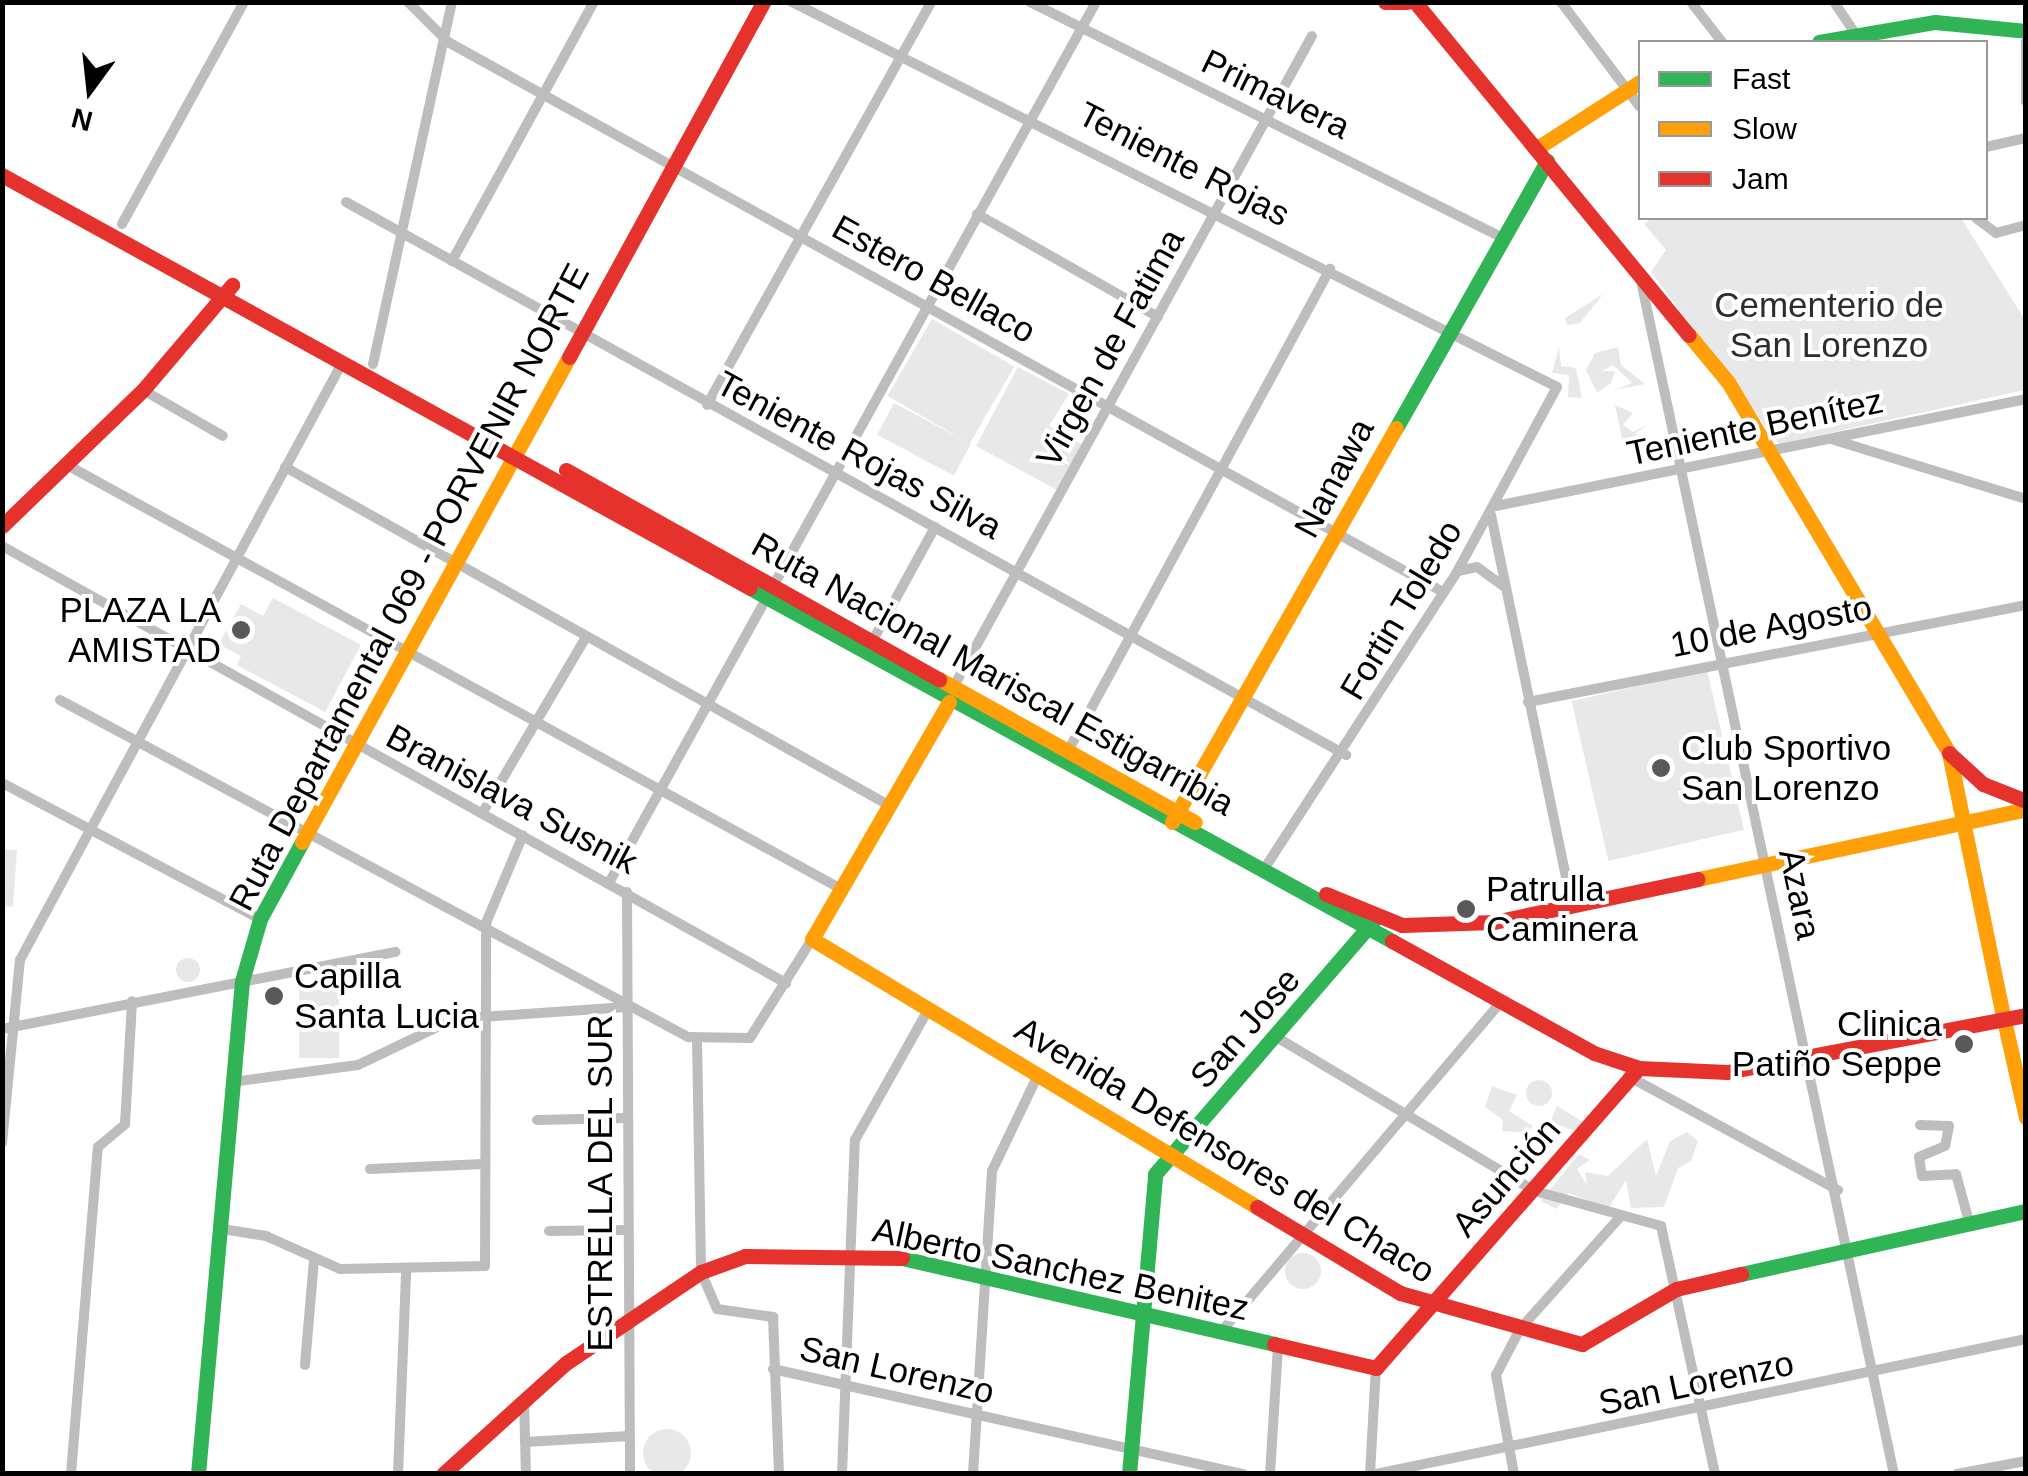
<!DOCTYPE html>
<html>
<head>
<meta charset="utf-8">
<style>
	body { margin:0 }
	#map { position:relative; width:2028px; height:1476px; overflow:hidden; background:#fff; font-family:Arial,sans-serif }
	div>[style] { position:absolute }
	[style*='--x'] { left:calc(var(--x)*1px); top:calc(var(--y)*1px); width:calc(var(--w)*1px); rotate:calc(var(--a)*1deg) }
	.green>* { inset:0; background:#e8e8e8; transform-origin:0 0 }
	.round { border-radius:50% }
	.street>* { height:10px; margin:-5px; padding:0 5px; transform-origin:5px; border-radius:5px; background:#bdbdbd }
	.fast>* { height:15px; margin:-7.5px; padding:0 7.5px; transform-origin:7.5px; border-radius:7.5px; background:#30b455 }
	.slow>* { height:15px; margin:-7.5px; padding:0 7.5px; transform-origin:7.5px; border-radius:7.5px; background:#ff9f0a }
	.jam>* { height:15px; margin:-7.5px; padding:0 7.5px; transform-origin:7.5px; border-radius:7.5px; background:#e5322d }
	.dots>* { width:28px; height:28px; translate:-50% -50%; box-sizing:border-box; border:5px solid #fff; border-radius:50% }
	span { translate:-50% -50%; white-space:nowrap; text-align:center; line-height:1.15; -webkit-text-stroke:8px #fff; paint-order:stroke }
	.street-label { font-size:35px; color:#000 }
	.park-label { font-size:35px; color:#2d2d2d }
	.poi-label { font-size:35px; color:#000 }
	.right { translate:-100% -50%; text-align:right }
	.left { translate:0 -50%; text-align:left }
	.frame { position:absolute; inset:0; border:5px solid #000; pointer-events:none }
	.legend { position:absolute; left:1638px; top:40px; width:350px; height:180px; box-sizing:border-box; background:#fff; border:2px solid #999; margin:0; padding:12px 18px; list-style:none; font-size:30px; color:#000 }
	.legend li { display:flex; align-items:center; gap:20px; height:50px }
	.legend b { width:50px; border:2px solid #999 }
	.north { position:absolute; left:40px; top:40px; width:100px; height:100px; -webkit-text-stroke:8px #fff; paint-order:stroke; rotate:195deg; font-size:28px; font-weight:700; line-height:40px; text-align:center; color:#000 }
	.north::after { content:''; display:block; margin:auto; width:35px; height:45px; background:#000; clip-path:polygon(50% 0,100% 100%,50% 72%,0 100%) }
</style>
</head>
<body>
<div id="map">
	<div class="green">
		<i style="clip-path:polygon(1652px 218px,1961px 218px,2025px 320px,2025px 390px,1779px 444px,1651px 272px,1666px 250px,1644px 224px)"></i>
		<i style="clip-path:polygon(1603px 294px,1580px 323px,1567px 325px,1565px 318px)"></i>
		<i style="left:932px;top:319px;width:95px;height:89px;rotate:30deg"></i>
		<i style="clip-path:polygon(1559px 347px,1561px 366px,1576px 368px,1582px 398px,1568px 397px,1569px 375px,1552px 373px)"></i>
		<i style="clip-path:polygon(1618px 347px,1621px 365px,1645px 384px,1614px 390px,1632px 383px,1613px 365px,1602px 371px,1615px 371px,1611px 383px,1597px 393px,1586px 370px,1595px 353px)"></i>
		<i style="clip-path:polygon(1018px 367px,1069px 394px,1049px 426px,1082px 444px,1057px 490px,976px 446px)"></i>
		<i style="left:894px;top:403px;width:87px;height:36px;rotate:28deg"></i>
		<i style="clip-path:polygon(1615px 405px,1633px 413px,1623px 425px,1633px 432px,1649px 424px,1636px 433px,1642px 451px,1623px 443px)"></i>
		<i style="clip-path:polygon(273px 598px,361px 645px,325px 712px,237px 665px,241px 656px,219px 644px,241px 604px,263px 616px)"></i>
		<i style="left:1707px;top:670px;width:164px;height:139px;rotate:77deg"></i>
		<i style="clip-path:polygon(2px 849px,17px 850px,13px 907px,3px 906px)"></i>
		<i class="round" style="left:176px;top:958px;width:24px;height:24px"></i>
		<i style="left:299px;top:990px;width:40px;height:68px"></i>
		<i class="round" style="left:1526px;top:1080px;width:26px;height:26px"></i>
		<i style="clip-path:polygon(1492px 1086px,1517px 1095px,1509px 1111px,1533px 1126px,1528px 1133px,1502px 1131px,1503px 1120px,1485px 1107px)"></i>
		<i style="clip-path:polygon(1557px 1106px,1583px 1122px,1578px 1132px,1550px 1122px)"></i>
		<i style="clip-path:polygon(1687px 1132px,1698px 1141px,1691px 1161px,1678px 1168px,1664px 1207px,1631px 1208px,1626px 1180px,1608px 1209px,1569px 1193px,1556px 1209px,1541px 1201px,1579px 1154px,1590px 1160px,1577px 1169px,1587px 1185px,1585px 1172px,1608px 1176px,1647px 1139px,1656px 1176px,1670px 1141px)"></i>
		<i class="round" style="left:1285px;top:1253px;width:36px;height:36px"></i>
		<i class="round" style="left:643px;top:1429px;width:48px;height:48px"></i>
	</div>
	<div class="street">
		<i style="--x:408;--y:2;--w:57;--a:45"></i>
		<i style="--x:448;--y:42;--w:1137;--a:28.93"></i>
		<i style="--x:792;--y:2;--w:856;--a:26.71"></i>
		<i style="--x:1557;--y:387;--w:210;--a:118.4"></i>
		<i style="--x:1457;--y:572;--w:347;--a:123"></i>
		<i style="--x:1030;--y:2;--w:522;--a:26.52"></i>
		<i style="--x:1561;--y:2;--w:131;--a:53"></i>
		<i style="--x:1691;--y:2;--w:51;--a:52.2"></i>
		<i style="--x:1834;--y:2;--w:48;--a:56"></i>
		<i style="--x:2026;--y:42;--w:60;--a:90"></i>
		<i style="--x:1986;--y:147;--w:41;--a:-12.7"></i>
		<i style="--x:346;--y:202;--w:1143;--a:28.94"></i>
		<i style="--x:977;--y:214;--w:208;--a:29.6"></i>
		<i style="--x:1976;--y:218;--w:25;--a:37"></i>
		<i style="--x:1996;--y:233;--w:31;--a:-15"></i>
		<i style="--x:122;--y:224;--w:253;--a:-61.2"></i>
		<i style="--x:452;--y:261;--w:295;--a:-61.3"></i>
		<i style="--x:1641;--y:281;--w:1220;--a:78.03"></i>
		<i style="--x:373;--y:364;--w:371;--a:-77.7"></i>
		<i style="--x:143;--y:390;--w:92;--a:29.9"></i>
		<i style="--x:707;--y:405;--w:461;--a:-60.9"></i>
		<i style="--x:1831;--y:439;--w:204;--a:17.1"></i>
		<i style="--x:67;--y:465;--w:883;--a:28.71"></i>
		<i style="--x:285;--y:467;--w:694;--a:29.26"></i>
		<i style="--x:1496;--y:506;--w:541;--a:-11.41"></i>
		<i style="--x:1491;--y:515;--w:399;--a:78.3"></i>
		<i style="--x:2;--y:546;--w:898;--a:29.14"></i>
		<i style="--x:1458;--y:571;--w:19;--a:-12"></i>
		<i style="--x:1477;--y:567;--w:32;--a:36"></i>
		<i style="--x:873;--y:640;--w:129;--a:-61.2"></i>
		<i style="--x:954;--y:686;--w:742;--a:-61.16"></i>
		<i style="--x:60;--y:700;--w:713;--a:28.22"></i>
		<i style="--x:688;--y:1037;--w:62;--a:0.9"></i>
		<i style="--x:750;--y:1038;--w:117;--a:-57.9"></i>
		<i style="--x:1528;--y:702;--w:507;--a:-11.02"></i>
		<i style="--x:1068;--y:751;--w:549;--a:-61.47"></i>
		<i style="--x:2;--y:783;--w:292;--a:27.8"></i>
		<i style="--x:483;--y:812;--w:201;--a:-59.5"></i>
		<i style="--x:610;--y:881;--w:1004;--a:-61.06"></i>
		<i style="--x:627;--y:892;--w:582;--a:89.7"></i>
		<i style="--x:2;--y:1029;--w:401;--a:-11.1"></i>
		<i style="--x:1278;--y:1038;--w:299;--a:30.8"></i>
		<i style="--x:1535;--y:1191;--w:131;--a:15.5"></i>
		<i style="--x:1661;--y:1226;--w:254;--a:77.7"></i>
		<i style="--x:697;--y:1039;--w:233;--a:89"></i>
		<i style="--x:701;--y:1272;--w:40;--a:66.6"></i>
		<i style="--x:717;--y:1309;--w:57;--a:8.1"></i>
		<i style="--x:773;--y:1317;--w:157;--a:87.8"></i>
		<i style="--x:1628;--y:1076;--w:239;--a:28.5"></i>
		<i style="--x:232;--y:1082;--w:127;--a:-7.7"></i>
		<i style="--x:358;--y:1065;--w:106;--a:-25.6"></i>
		<i style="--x:454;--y:1019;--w:173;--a:-4"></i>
		<i style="--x:537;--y:1120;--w:89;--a:-1.3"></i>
		<i style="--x:1920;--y:1125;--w:29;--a:2"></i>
		<i style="--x:1949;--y:1126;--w:20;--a:101"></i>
		<i style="--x:1945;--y:1146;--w:28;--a:157"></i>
		<i style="--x:1919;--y:1157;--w:19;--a:81"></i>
		<i style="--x:1922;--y:1176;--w:34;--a:-3"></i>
		<i style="--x:1956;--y:1174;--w:50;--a:74.8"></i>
		<i style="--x:2;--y:1143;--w:184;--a:-84.4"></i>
		<i style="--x:20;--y:960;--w:678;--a:-61.66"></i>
		<i style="--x:370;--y:1169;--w:114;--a:-2.5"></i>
		<i style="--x:222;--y:1229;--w:45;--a:9"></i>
		<i style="--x:266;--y:1236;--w:81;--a:24"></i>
		<i style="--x:340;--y:1269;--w:145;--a:-1.2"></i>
		<i style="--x:485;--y:1266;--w:343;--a:-89.8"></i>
		<i style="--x:486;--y:923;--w:95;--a:-67.2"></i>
		<i style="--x:549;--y:1231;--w:78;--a:-0.7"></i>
		<i style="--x:1221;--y:1332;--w:430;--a:-49.7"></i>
		<i style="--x:305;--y:1365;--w:105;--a:-85.1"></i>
		<i style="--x:773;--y:1369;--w:482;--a:12.6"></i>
		<i style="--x:524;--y:1400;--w:74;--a:88.5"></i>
		<i style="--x:525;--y:1442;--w:104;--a:-3.3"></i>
		<i style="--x:71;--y:1474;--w:328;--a:-85.3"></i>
		<i style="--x:98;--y:1147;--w:35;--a:-40"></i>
		<i style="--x:125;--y:1124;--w:123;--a:-86.7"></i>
		<i style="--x:398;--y:1474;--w:201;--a:-87.7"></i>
		<i style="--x:842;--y:1474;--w:334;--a:-87.8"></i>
		<i style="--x:855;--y:1140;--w:151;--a:-60.7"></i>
		<i style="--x:973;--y:1474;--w:304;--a:-86.4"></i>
		<i style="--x:992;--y:1171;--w:106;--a:-64.4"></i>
		<i style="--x:1270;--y:1474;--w:128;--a:-86.4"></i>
		<i style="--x:1370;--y:1474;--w:106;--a:-86.8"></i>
		<i style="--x:1376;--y:1474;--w:664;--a:-11.73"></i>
		<i style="--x:1514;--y:1474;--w:101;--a:-100.3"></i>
		<i style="--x:1496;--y:1375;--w:52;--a:-62.4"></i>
		<i style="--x:1520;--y:1329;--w:150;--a:-48.2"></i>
		<i style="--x:1957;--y:1474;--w:70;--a:-10.7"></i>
	</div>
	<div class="fast">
		<i style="--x:1819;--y:42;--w:118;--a:-9.8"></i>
		<i style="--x:1935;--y:22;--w:91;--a:5.6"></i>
		<i style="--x:1396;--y:428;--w:307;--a:-60.5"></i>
		<i style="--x:750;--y:588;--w:733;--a:28.8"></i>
		<i style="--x:902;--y:1258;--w:382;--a:13"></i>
		<i style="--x:1741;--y:1274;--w:292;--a:-12.5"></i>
		<i style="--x:198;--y:1474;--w:495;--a:-84.9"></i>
		<i style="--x:242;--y:981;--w:65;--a:-73.8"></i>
		<i style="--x:260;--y:919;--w:88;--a:-61.4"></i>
		<i style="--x:1129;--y:1474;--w:301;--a:-85"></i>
		<i style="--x:1155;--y:1174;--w:334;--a:-49.2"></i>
	</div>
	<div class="slow">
		<i style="--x:1537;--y:148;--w:122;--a:-32.7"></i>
		<i style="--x:1689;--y:335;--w:61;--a:50.3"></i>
		<i style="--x:1728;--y:382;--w:432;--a:59.2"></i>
		<i style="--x:1949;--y:753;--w:273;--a:78.4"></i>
		<i style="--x:939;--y:679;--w:293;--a:29.2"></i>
		<i style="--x:949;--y:702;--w:274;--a:120"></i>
		<i style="--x:812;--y:939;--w:519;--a:31.06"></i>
		<i style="--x:1172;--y:822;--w:453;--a:-60.4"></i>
		<i style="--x:302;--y:842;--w:554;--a:-61.17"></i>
		<i style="--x:1698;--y:879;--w:335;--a:-12"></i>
		<i style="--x:2004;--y:1020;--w:100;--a:77.3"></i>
	</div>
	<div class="jam">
		<i style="--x:1385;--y:2;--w:22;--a:0"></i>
		<i style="--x:1415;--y:2;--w:431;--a:50.6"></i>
		<i style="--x:2;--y:175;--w:854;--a:28.9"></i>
		<i style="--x:569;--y:357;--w:405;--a:-61.3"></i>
		<i style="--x:566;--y:470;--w:428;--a:29.3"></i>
		<i style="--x:2;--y:526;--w:196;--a:-44"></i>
		<i style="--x:143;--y:390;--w:138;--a:-49.7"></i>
		<i style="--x:1949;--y:753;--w:46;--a:42.4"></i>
		<i style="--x:1983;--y:784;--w:46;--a:21.6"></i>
		<i style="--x:1326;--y:894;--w:82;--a:22.2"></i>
		<i style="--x:1402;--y:925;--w:92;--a:-1.9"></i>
		<i style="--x:1494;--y:922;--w:208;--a:-11.9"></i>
		<i style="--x:1392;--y:941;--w:231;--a:29"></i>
		<i style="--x:1594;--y:1053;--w:47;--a:18.4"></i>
		<i style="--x:1639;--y:1068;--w:88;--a:2.6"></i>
		<i style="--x:1727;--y:1072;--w:304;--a:-10.8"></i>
		<i style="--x:1257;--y:1207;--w:167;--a:31"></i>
		<i style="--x:1400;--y:1293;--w:189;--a:15.7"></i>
		<i style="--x:1582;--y:1344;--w:109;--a:-30.3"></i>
		<i style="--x:1676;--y:1289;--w:67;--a:-13"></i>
		<i style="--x:1274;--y:1344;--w:105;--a:13.2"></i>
		<i style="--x:1376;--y:1368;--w:399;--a:-48.8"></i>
		<i style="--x:443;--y:1474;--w:166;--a:-42.1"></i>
		<i style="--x:566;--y:1363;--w:163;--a:-34"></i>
		<i style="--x:701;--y:1272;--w:47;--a:-20"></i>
		<i style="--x:745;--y:1256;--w:157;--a:0.7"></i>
	</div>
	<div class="dots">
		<i style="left:241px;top:630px;background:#595959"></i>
		<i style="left:1661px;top:768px;background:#595959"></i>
		<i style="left:1466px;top:909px;background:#595959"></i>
		<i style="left:274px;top:996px;background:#595959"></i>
		<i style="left:1964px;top:1044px;background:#595959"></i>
	</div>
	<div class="street-label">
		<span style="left:1276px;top:94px;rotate:26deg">Primavera</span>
		<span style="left:1184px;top:164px;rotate:27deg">Teniente Rojas</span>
		<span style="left:934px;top:279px;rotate:29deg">Estero Bellaco</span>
		<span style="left:1110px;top:348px;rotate:-61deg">Virgen de Fatima</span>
		<span style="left:1755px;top:427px;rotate:-12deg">Teniente Benítez</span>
		<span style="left:859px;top:455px;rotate:28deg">Teniente Rojas Silva</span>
		<span style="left:1334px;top:478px;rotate:-62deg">Nanawa</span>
		<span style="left:409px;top:587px;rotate:-62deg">Ruta Departamental 069 - PORVENIR NORTE</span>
		<span style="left:1401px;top:610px;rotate:-59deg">Fortin Toledo</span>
		<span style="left:1771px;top:626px;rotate:-11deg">10 de Agosto</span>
		<span style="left:993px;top:674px;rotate:29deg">Ruta Nacional Mariscal Estigarribia</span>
		<span style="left:512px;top:799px;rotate:28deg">Branislava Susnik</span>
		<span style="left:1800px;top:894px;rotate:78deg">Azara</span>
		<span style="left:1245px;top:1028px;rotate:-49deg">San Jose</span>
		<span style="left:1225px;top:1150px;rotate:31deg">Avenida Defensores del Chaco</span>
		<span style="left:1506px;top:1177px;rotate:-49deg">Asunción</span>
		<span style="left:600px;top:1183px;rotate:-90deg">ESTRELLA DEL SUR</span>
		<span style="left:1061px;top:1269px;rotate:12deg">Alberto Sanchez Benitez</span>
		<span style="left:897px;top:1370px;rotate:13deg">San Lorenzo</span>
		<span style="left:1696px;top:1383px;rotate:-12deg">San Lorenzo</span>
	</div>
	<div class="park-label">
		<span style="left:1829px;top:325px">Cementerio de<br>San Lorenzo</span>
	</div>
	<div class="poi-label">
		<span class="right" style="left:221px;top:630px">PLAZA LA<br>AMISTAD</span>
		<span class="left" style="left:1681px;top:768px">Club Sportivo<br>San Lorenzo</span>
		<span class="left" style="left:1486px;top:909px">Patrulla<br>Caminera</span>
		<span class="left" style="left:294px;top:996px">Capilla<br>Santa Lucia</span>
		<span class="right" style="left:1942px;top:1044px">Clinica<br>Patiño Seppe</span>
	</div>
	<div class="frame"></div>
	<ul class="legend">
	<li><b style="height:12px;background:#30b455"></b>Fast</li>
	<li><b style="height:12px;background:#ff9f0a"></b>Slow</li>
	<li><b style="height:12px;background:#e5322d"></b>Jam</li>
	</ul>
	<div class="north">N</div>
</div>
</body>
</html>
